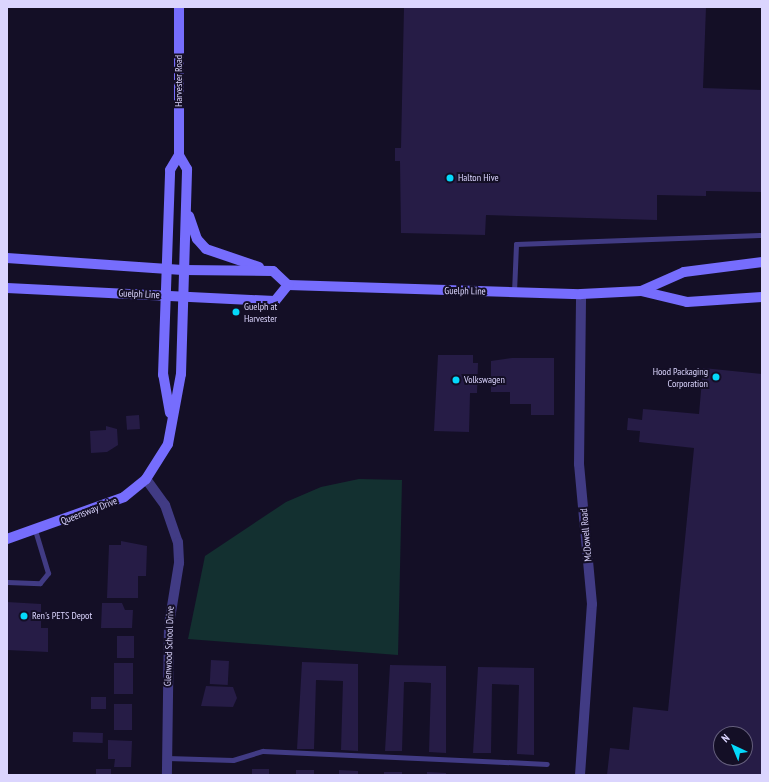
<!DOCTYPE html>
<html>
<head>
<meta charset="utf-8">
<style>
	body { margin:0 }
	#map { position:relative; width:769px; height:782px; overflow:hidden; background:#140f26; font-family:"PT Sans Narrow",sans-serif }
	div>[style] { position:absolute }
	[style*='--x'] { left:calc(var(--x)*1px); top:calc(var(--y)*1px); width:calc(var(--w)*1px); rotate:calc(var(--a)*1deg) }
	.green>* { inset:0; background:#133030 }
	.building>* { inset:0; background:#261c46; transform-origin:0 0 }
	.service>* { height:5px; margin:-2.5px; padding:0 2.5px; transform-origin:2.5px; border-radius:2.5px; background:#413b84 }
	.minor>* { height:10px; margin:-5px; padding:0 5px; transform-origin:5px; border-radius:5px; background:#413b84 }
	.secondary>* { height:10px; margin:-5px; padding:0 5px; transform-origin:5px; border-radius:5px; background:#766dfd }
	.dots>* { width:11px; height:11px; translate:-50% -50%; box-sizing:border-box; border:2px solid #140f26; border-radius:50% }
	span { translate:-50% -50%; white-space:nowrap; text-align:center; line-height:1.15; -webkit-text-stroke:4px #140f26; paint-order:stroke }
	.street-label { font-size:10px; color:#dbd5fe }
	.poi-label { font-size:10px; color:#dbd5fe }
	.left { translate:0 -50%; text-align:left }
	.right { translate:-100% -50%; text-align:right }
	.frame { position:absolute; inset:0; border:8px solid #dbd5fe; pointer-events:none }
	.north { position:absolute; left:713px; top:726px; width:40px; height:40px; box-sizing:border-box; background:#140f26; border:1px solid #645e7c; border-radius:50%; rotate:316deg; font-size:11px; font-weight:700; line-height:16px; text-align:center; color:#dbd5fe }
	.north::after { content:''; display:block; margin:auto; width:14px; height:18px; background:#04d9fb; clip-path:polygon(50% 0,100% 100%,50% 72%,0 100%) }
</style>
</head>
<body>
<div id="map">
	<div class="green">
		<i style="clip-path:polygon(359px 479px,402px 480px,398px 655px,188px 639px,205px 556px,286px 502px,321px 487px)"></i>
	</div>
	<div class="building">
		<i style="clip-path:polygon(404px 7px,706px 7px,703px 88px,762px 90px,762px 192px,706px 191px,706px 196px,657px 195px,657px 220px,486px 215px,485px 235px,401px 233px,400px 161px,395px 161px,395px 148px,401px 148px)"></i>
		<i style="clip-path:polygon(438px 355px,473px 355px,473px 363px,478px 363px,477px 393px,470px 393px,469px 432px,434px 431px)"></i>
		<i style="clip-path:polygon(512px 358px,554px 358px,554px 415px,531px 415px,531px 404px,510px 404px,510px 392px,491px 392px,491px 361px)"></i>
		<i style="clip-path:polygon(evenodd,703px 368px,762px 374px,762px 775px,607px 775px,610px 748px,629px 750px,633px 707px,668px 711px,694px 448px,639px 442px,640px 431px,627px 430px,628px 418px,642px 420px,643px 409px,699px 414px,703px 368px,721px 734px,745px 734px,745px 758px,721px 758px,721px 734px)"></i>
		<i style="left:139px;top:415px;width:14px;height:13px;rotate:86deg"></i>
		<i style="clip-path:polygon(106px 426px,117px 429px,118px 445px,107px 452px,91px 453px,90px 431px,106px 430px)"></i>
		<i style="clip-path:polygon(121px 541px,147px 546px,146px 576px,138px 576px,138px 598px,107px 598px,109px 545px,121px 545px)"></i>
		<i style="clip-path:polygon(7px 602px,41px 604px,41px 628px,48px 628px,48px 652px,7px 650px)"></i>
		<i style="clip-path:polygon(102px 603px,122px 603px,125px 610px,133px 610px,132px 628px,101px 628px)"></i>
		<i style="left:117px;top:636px;width:17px;height:22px"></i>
		<i style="left:211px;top:660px;width:18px;height:24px;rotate:3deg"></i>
		<i style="clip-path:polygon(302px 662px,358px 664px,358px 751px,341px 750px,343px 681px,316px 680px,314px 749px,297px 749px)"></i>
		<i style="left:114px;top:663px;width:19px;height:31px"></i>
		<i style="clip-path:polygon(390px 665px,446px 666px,446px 753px,429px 752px,431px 683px,413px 682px,404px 682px,402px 751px,385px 751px)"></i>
		<i style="clip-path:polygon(478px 667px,534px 668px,534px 755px,517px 754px,519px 685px,492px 684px,491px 753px,473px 753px)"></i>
		<i style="clip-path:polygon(206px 686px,233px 687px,237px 698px,233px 707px,201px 706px)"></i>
		<i style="left:91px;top:697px;width:15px;height:12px"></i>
		<i style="left:114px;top:704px;width:18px;height:26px"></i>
		<i style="left:73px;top:732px;width:30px;height:10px;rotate:2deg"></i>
		<i style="clip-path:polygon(108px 740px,132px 741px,131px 767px,114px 767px,115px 759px,108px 759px)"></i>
		<i style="left:96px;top:769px;width:15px;height:6px"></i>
		<i style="left:252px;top:769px;width:17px;height:6px"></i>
		<i style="left:296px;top:770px;width:18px;height:5px"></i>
		<i style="clip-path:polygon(339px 770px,358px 771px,358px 775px,339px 775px)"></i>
		<i style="left:384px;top:772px;width:18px;height:3px"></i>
		<i style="clip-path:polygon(427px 772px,446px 773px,446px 775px,427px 775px)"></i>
	</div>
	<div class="service">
		<i style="--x:514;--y:292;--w:48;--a:-87.6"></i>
		<i style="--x:516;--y:244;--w:244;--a:-2.1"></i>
		<i style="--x:7;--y:582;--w:33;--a:2"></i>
		<i style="--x:40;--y:583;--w:13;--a:-51"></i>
		<i style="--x:48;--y:573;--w:45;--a:-106.8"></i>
		<i style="--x:167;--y:758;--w:66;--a:1.7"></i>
		<i style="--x:233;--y:760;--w:31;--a:-17"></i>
		<i style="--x:263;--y:751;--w:284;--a:2.6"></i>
	</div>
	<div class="minor">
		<i style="--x:146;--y:479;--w:32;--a:54"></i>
		<i style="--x:165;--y:505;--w:39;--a:71"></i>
		<i style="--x:178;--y:542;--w:21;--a:87"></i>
		<i style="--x:179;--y:563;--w:63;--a:99.2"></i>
		<i style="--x:169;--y:625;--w:150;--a:90.8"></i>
		<i style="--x:580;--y:775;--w:171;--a:-86"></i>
		<i style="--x:592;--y:604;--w:141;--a:-95.3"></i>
		<i style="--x:579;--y:464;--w:170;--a:-89.3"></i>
	</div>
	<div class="secondary">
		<i style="--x:189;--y:216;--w:24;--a:71"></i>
		<i style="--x:197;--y:239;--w:13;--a:48"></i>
		<i style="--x:206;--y:249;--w:56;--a:18.8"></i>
		<i style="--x:7;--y:258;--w:176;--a:3.9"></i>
		<i style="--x:183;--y:270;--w:90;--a:0.6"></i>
		<i style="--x:273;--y:271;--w:21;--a:43"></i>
		<i style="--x:288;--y:285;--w:293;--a:1.8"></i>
		<i style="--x:581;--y:294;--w:60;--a:-2.9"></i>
		<i style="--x:641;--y:291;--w:47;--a:13.4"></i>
		<i style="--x:687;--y:302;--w:75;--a:-3.8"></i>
		<i style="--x:7;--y:288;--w:268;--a:2.8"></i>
		<i style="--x:275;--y:301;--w:21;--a:-51"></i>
		<i style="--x:641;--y:291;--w:47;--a:-23.8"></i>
		<i style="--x:684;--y:272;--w:79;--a:-7.3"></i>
		<i style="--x:170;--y:413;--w:39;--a:-100"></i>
		<i style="--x:163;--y:375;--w:205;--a:-88"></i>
		<i style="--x:170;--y:170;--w:17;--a:-59"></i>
		<i style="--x:7;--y:539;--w:124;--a:-19.7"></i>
		<i style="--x:124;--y:497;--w:28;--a:-39"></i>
		<i style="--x:146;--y:479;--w:41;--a:-57.8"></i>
		<i style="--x:168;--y:444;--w:71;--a:-79.5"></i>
		<i style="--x:181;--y:374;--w:205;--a:-88.3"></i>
		<i style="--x:187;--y:169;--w:16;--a:-120"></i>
		<i style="--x:179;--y:155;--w:148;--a:-90"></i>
	</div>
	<div class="dots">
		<i style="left:450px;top:178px;background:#04d9fb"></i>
		<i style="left:236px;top:312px;background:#04d9fb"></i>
		<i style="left:716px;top:377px;background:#04d9fb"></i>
		<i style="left:456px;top:380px;background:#04d9fb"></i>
		<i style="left:24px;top:616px;background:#04d9fb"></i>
	</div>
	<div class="street-label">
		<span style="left:179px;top:81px;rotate:-90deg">Harvester Road</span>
		<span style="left:465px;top:291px;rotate:1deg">Guelph Line</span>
		<span style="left:139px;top:294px;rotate:3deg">Guelph Line</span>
		<span style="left:89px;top:511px;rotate:-21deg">Queensway Drive</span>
		<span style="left:586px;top:535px;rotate:-95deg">McDowell Road</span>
		<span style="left:169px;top:646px;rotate:-88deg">Glenwood School Drive</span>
	</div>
	<div class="poi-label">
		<span class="left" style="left:458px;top:178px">Halton Hive</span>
		<span class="left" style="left:244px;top:312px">Guelph at<br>Harvester</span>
		<span class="right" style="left:708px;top:377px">Hood Packaging<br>Corporation</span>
		<span class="left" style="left:464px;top:380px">Volkswagen</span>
		<span class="left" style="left:32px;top:616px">Ren's PETS Depot</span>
	</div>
	<div class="frame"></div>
	<div class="north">N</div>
</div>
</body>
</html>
